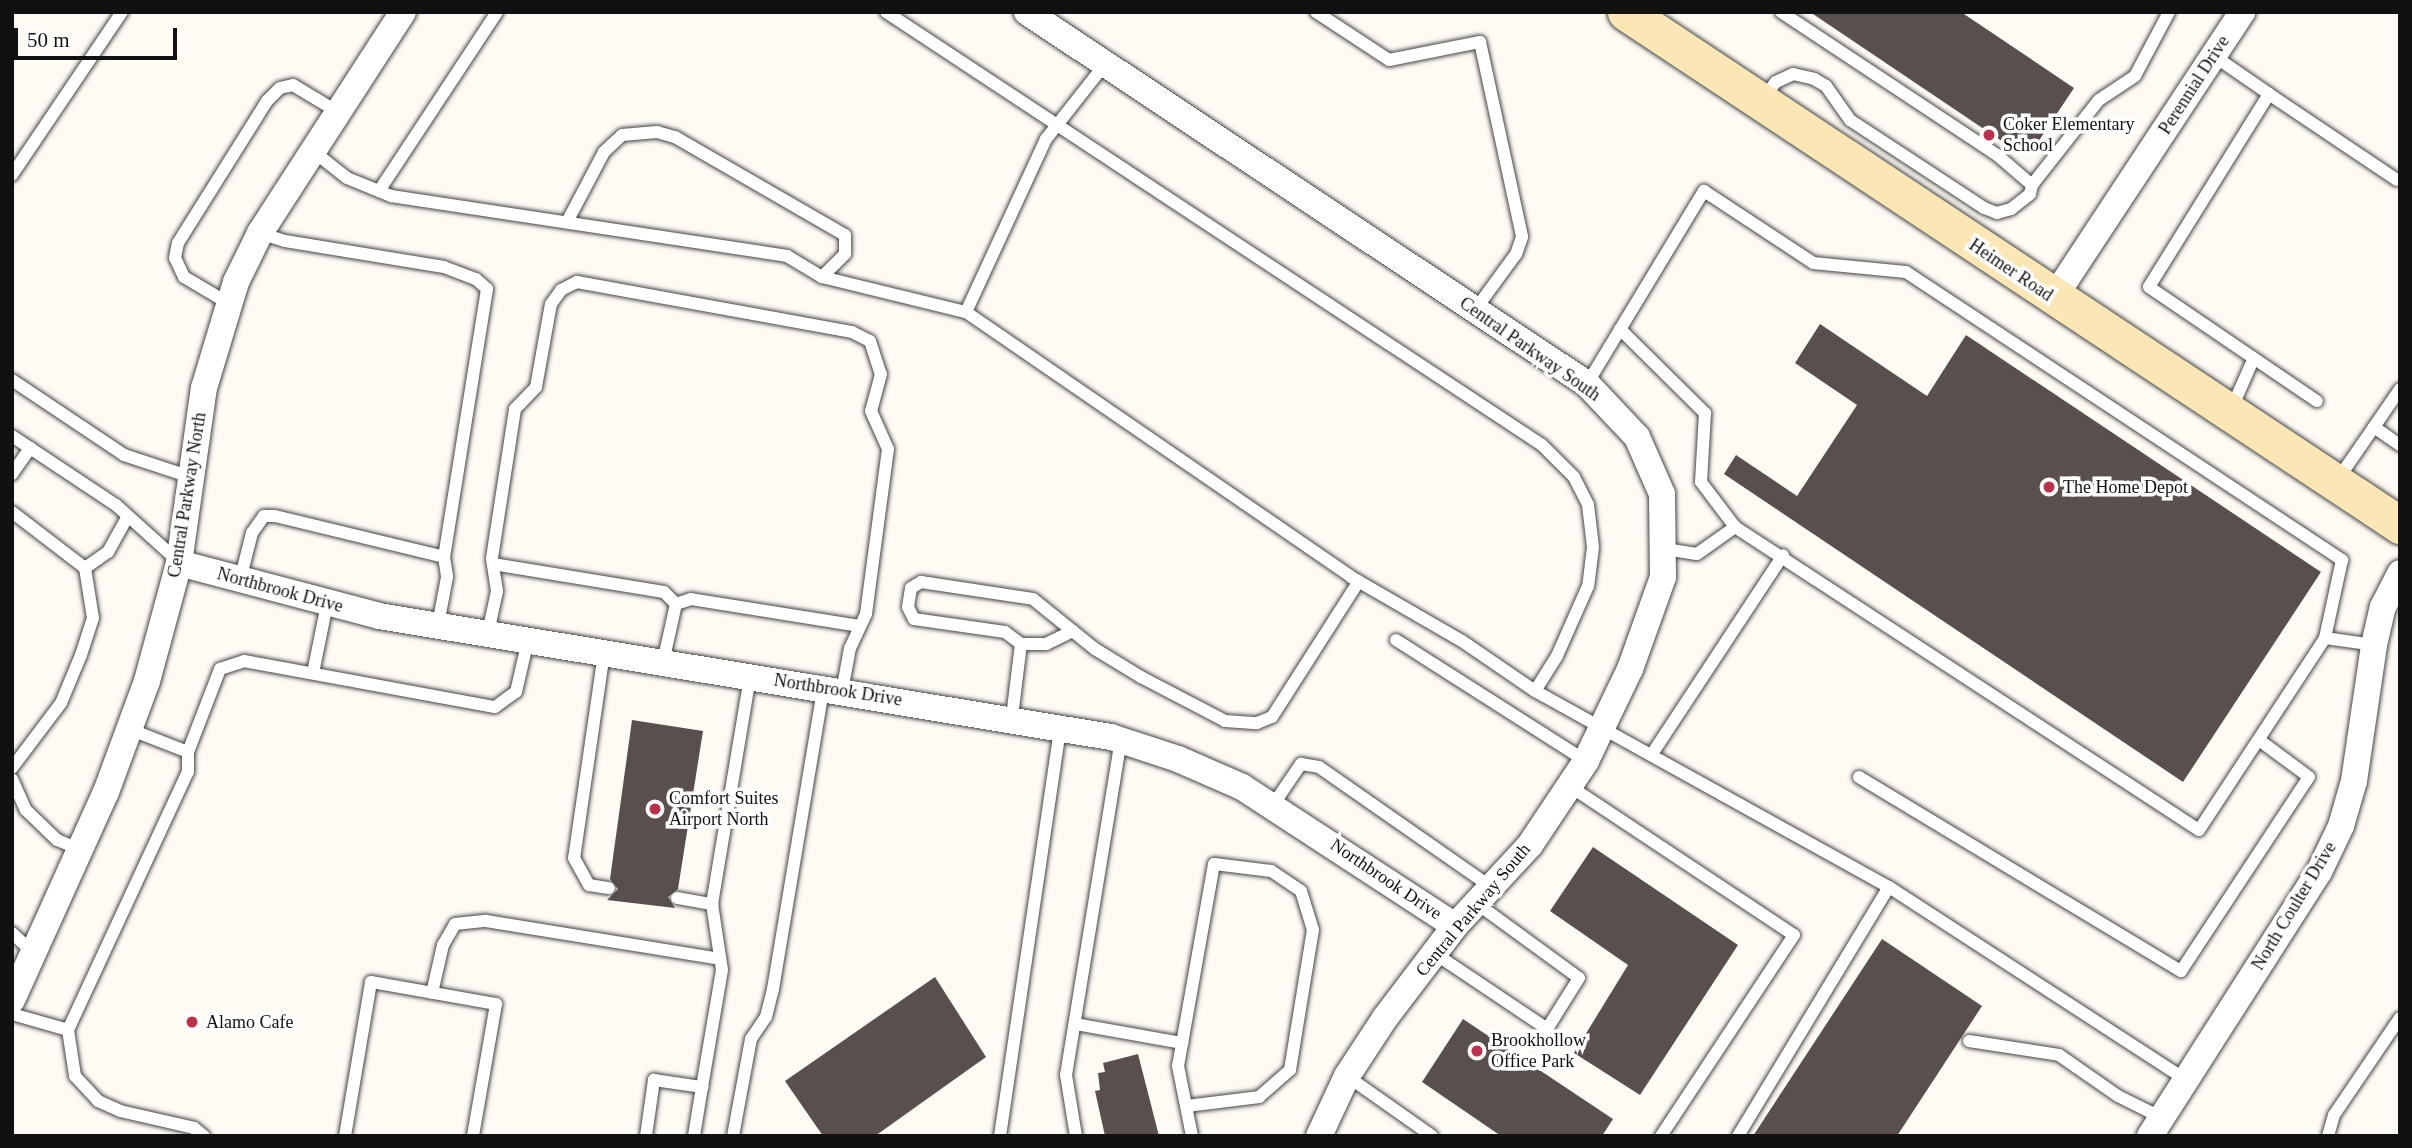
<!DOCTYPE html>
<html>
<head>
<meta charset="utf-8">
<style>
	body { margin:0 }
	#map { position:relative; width:2412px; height:1148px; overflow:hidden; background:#fefbf5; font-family:Georgia,serif }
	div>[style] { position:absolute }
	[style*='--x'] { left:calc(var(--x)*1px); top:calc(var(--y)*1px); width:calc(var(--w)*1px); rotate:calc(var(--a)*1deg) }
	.building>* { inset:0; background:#59504d }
	.roads { filter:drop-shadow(0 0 2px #444) drop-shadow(0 0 2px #444) }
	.lane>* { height:12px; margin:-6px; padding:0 6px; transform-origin:6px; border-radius:6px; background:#fff }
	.street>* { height:26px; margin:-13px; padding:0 13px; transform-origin:13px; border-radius:13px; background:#fff }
	.secondary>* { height:37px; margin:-18.5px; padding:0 18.5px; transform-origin:18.5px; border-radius:18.5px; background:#fae7b5 }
	.dots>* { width:19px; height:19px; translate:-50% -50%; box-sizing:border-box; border:4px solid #fff; border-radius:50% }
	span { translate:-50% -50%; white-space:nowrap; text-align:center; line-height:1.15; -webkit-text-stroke:7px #fff; paint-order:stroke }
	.street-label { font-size:18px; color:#111 }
	.poi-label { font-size:18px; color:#111 }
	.left { translate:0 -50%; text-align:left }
	.frame { position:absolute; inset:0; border:14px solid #111; pointer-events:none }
	.scale { position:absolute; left:14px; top:28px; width:163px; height:32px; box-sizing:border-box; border:4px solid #111; border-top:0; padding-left:9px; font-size:21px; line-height:24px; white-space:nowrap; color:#111; -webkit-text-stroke:5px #fff; paint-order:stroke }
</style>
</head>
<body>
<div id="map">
	<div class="building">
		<i style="clip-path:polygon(1810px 12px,1961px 12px,2074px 88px,2034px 148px,2025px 142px,2018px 152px)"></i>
		<i style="clip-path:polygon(1820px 324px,1927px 396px,1966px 335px,2321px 572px,2183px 782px,1724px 474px,1736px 455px,1797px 496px,1857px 405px,1795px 363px)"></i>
		<i style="clip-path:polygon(632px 720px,703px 731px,678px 889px,668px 897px,675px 908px,607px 900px,618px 889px,610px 879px)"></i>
		<i style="clip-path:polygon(1593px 847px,1738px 945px,1640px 1095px,1574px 1053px,1628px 965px,1550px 911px)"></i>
		<i style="clip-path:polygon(1882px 939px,1982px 1006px,1897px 1136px,1753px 1136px)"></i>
		<i style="clip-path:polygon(935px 977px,986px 1057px,875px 1136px,823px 1136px,785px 1081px)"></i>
		<i style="clip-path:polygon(1463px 1019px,1613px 1119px,1602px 1136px,1501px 1136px,1422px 1082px)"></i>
		<i style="clip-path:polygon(1138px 1054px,1159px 1136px,1105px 1136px,1095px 1091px,1100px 1090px,1098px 1073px,1105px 1072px,1103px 1063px)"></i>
	</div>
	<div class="roads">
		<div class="lane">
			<i style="--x:886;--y:12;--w:786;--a:33.43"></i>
			<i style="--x:1542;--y:445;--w:45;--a:45"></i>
			<i style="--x:1574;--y:477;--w:31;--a:63"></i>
			<i style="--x:1588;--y:505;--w:42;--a:83.2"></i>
			<i style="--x:1593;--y:547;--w:39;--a:97"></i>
			<i style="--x:1588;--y:586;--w:77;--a:113.9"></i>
			<i style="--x:1557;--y:656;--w:41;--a:122.2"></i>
			<i style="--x:1316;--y:12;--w:87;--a:33.3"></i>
			<i style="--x:1389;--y:60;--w:93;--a:-11.2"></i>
			<i style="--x:1480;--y:42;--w:199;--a:77.8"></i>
			<i style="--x:1522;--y:237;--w:18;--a:109"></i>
			<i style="--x:1516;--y:254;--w:69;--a:126.2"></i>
			<i style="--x:2214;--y:56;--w:67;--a:34.6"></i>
			<i style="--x:2269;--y:94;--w:227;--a:121.9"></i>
			<i style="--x:2149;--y:287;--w:203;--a:34.2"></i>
			<i style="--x:2269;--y:94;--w:154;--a:33.9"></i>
			<i style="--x:1763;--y:99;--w:21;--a:-53"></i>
			<i style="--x:1776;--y:82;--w:19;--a:-25"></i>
			<i style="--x:1793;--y:74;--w:22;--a:13"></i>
			<i style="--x:1814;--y:79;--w:14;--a:30"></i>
			<i style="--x:1826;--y:86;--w:42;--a:54.8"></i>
			<i style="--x:1850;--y:120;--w:160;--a:33.3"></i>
			<i style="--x:1984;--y:208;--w:14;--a:21"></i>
			<i style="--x:1997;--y:213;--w:15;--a:-16"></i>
			<i style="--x:2011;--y:209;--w:24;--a:-38"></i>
			<i style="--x:2030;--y:194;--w:9;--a:-77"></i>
			<i style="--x:2032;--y:185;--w:46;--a:-139.4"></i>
			<i style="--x:1997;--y:155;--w:259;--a:-146.5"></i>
			<i style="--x:313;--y:151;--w:43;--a:38.5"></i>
			<i style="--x:347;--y:178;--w:48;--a:22.2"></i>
			<i style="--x:391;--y:196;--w:401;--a:8.6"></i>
			<i style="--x:787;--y:256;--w:41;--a:31"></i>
			<i style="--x:822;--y:277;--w:148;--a:13.7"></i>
			<i style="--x:966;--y:312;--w:467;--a:34.5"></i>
			<i style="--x:1351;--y:577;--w:128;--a:30"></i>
			<i style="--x:1462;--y:641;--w:88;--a:34.4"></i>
			<i style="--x:1535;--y:691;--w:405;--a:29"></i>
			<i style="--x:1889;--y:887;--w:354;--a:33"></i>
			<i style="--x:12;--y:175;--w:197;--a:-56"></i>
			<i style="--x:2032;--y:185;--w:108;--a:-51.8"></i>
			<i style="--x:2099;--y:100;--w:43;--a:-33.7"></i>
			<i style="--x:2135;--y:76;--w:72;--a:-62"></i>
			<i style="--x:379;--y:191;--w:214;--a:-56.6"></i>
			<i style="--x:567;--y:222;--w:79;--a:-62.1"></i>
			<i style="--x:604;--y:152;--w:25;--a:-43"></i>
			<i style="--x:622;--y:135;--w:35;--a:-5"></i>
			<i style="--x:657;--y:132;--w:19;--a:16"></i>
			<i style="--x:675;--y:137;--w:196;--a:30"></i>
			<i style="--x:845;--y:235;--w:19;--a:90"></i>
			<i style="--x:845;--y:254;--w:33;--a:135"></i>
			<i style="--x:260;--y:233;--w:26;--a:18"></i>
			<i style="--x:285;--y:241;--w:161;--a:9.3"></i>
			<i style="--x:444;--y:267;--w:34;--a:21"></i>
			<i style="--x:476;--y:279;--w:15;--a:42"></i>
			<i style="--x:487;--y:289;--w:271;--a:99.1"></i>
			<i style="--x:228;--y:303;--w:51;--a:-149.4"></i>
			<i style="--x:184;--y:277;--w:21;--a:-115"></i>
			<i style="--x:175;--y:258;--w:15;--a:-79"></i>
			<i style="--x:178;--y:243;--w:168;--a:-57.9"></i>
			<i style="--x:267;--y:101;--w:18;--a:-45"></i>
			<i style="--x:280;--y:88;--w:13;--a:-13"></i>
			<i style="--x:293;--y:85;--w:52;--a:31"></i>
			<i style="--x:966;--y:312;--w:191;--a:-65.2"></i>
			<i style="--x:1046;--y:139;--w:95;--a:-51.8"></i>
			<i style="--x:1620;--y:329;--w:120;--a:44.7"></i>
			<i style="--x:1705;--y:413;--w:69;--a:93.3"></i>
			<i style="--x:1701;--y:482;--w:56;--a:52.9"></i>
			<i style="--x:12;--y:380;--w:135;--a:33.8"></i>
			<i style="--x:124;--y:455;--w:71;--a:18.2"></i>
			<i style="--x:1587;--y:384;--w:226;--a:-58.8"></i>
			<i style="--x:1704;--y:191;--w:131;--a:33.4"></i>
			<i style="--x:1813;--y:263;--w:93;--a:5.5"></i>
			<i style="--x:1906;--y:272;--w:523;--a:33.45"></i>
			<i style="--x:2342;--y:560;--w:80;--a:102.3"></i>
			<i style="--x:2231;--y:410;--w:55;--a:-66.3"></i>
			<i style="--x:2374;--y:427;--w:46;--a:-55.6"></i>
			<i style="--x:12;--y:436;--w:125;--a:33.6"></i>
			<i style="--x:116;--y:505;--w:85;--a:42.1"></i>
			<i style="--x:12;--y:474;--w:32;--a:-55"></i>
			<i style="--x:2338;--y:479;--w:63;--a:-55.3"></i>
			<i style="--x:2374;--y:427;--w:32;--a:35"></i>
			<i style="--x:12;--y:512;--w:92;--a:37.5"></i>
			<i style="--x:85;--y:568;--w:28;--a:-35"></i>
			<i style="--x:108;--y:552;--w:41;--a:-60.9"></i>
			<i style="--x:1665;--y:549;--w:32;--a:9"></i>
			<i style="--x:1697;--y:554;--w:47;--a:-35.4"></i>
			<i style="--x:1735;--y:527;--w:554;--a:33.15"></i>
			<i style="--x:2199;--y:830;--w:230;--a:-56.7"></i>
			<i style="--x:2325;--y:638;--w:49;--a:8.1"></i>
			<i style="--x:493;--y:564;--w:173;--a:9.3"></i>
			<i style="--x:664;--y:592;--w:17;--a:45"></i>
			<i style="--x:676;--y:604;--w:59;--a:102.6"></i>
			<i style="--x:240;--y:580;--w:49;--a:-75.7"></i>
			<i style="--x:252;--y:533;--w:21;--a:-55"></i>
			<i style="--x:264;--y:516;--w:11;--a:0"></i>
			<i style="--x:275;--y:516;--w:174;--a:13.6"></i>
			<i style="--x:444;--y:557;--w:20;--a:81"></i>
			<i style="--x:447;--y:577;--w:49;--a:100.6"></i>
			<i style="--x:676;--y:604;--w:16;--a:-18"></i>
			<i style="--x:691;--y:599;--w:171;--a:9.1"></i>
			<i style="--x:488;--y:633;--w:43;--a:-77.9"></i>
			<i style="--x:497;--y:591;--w:33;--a:-99"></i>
			<i style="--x:492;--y:558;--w:151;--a:-81.2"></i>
			<i style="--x:515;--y:409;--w:30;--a:-46"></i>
			<i style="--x:536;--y:387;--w:84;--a:-79.8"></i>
			<i style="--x:551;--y:304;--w:17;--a:-54"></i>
			<i style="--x:561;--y:290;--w:18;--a:-27"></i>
			<i style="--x:577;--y:282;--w:280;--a:10.3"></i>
			<i style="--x:852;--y:332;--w:20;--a:27"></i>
			<i style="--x:870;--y:341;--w:35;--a:72"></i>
			<i style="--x:881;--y:374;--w:38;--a:105"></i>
			<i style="--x:871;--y:411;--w:42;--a:65.9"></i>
			<i style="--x:888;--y:449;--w:166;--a:97.6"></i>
			<i style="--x:866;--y:614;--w:38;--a:115"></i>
			<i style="--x:850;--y:648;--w:44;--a:100.5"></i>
			<i style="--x:1396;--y:640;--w:225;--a:32.5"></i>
			<i style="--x:1021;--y:644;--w:25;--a:0"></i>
			<i style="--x:1046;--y:644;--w:30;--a:-26"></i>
			<i style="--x:604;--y:653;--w:207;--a:98.3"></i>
			<i style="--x:574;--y:858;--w:31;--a:61"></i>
			<i style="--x:589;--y:885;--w:20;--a:9"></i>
			<i style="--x:313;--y:673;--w:70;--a:-78.5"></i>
			<i style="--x:1012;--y:717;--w:74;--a:-83"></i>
			<i style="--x:1021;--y:644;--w:20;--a:-143"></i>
			<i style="--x:1005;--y:632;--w:92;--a:-171.9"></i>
			<i style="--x:914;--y:619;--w:13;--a:-117"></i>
			<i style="--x:908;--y:607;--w:19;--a:-81"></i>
			<i style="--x:911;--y:588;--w:12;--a:-31"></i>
			<i style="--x:921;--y:582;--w:113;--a:8.6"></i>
			<i style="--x:1033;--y:599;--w:80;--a:38.9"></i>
			<i style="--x:1095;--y:649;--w:54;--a:31.3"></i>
			<i style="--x:1141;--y:677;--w:95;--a:27.6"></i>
			<i style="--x:1225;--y:721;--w:32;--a:4"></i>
			<i style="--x:1257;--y:723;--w:16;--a:-22"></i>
			<i style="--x:1272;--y:717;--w:161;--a:-57.4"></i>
			<i style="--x:188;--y:752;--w:89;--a:-68.9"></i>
			<i style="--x:220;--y:669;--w:25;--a:-18"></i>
			<i style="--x:244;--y:661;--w:255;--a:10.4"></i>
			<i style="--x:495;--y:707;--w:26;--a:-36"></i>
			<i style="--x:516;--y:692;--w:53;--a:-77"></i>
			<i style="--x:1652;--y:754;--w:238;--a:-56.6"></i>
			<i style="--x:12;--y:768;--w:81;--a:-53"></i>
			<i style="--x:61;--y:703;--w:52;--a:-67.4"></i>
			<i style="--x:81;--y:655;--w:39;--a:-72"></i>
			<i style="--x:93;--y:618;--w:51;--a:-99.1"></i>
			<i style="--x:1859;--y:777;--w:376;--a:31.1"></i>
			<i style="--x:2181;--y:971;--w:232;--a:-56.6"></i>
			<i style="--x:2309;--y:777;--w:62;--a:-143.5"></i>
			<i style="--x:12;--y:779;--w:34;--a:66"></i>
			<i style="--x:26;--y:810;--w:43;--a:44.1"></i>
			<i style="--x:57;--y:840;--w:24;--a:22"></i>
			<i style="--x:1568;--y:785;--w:271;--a:33.6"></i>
			<i style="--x:1794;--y:935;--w:241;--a:123.5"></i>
			<i style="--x:1273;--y:805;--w:50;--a:-55.7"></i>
			<i style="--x:1301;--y:764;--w:18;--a:9"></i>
			<i style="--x:1319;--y:767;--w:210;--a:34.9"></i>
			<i style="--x:677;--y:898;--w:36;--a:10"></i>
			<i style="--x:12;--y:933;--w:26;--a:43"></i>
			<i style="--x:1434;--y:953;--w:136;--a:33.9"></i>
			<i style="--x:1547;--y:1029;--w:60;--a:-57.9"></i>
			<i style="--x:1579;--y:978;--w:127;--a:-143.9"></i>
			<i style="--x:432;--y:993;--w:49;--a:-77.1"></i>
			<i style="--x:443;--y:945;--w:24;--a:-60"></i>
			<i style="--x:455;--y:924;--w:31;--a:-6"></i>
			<i style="--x:486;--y:921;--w:237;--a:9.2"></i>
			<i style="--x:12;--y:1014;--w:58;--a:15.9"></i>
			<i style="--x:68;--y:1030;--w:47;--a:81.3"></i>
			<i style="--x:75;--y:1076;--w:34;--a:47"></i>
			<i style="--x:98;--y:1101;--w:24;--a:24"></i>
			<i style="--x:120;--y:1111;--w:76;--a:12.9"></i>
			<i style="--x:194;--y:1128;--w:13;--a:39"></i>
			<i style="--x:1075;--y:1024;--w:109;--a:10.1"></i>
			<i style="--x:68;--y:1030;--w:285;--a:-65.1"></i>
			<i style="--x:188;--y:772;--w:20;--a:-90"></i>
			<i style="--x:188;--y:752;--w:63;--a:-158.7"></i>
			<i style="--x:1969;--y:1041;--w:91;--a:8.8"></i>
			<i style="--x:2059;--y:1055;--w:72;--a:34.8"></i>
			<i style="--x:2118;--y:1096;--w:49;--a:26.6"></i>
			<i style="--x:1347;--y:1076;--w:104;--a:35.2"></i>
			<i style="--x:702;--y:1087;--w:119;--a:-80.3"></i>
			<i style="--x:722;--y:970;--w:67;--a:-98.6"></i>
			<i style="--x:712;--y:904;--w:231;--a:-80.5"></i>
			<i style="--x:1187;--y:1106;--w:73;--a:-7.1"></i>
			<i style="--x:1259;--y:1097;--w:41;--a:-41.1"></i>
			<i style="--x:1290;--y:1070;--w:142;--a:-80.7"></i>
			<i style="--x:1313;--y:930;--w:41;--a:-107.1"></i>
			<i style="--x:1301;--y:891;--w:36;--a:-146"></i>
			<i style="--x:1271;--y:871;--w:57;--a:-173"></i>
			<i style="--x:1214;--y:864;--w:205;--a:100.1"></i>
			<i style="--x:1178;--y:1066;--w:71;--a:78.7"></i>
			<i style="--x:345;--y:1136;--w:156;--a:-80.4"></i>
			<i style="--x:371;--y:982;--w:127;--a:10"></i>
			<i style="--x:496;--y:1004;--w:134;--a:99.9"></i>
			<i style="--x:646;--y:1136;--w:57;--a:-81.9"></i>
			<i style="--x:654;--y:1080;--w:49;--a:8.3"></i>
			<i style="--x:702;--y:1087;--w:50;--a:99.3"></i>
			<i style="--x:733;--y:1136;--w:99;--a:-79.5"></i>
			<i style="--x:751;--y:1039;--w:27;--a:-56"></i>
			<i style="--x:766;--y:1017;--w:29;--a:-76"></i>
			<i style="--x:773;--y:989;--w:304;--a:-80.5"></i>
			<i style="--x:1000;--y:1136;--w:412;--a:-81.6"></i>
			<i style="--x:1076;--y:1136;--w:62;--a:-99.3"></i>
			<i style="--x:1066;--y:1075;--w:339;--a:-80.7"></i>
			<i style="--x:1738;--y:1136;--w:291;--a:-58.8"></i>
			<i style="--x:2328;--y:1136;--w:22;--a:-74"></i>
			<i style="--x:2334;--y:1115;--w:117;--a:-55.8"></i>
		</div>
		<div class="street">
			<i style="--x:1027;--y:12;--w:672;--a:33.6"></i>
			<i style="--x:1587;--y:384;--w:73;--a:46.7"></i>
			<i style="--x:1637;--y:437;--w:62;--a:66.3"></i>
			<i style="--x:1662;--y:494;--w:83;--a:89.3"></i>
			<i style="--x:1663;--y:577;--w:98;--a:109.7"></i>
			<i style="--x:1630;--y:669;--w:102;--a:115.6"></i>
			<i style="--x:1586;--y:761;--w:101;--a:123.7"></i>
			<i style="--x:1530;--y:845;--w:110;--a:132.8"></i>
			<i style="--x:1455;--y:926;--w:116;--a:127.3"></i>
			<i style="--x:1385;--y:1018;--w:69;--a:123.2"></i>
			<i style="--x:1347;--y:1076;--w:66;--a:115"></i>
			<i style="--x:2053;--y:299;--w:344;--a:-56.6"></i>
			<i style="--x:179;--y:563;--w:207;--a:14.8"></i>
			<i style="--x:379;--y:616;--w:742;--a:9.39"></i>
			<i style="--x:1111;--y:737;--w:71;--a:18.2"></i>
			<i style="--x:1178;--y:759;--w:70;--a:23.6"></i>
			<i style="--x:1242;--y:787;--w:254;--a:33.1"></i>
			<i style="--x:12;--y:1000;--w:228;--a:-65.7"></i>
			<i style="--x:106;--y:792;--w:118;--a:-69.7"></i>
			<i style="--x:147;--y:681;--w:122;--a:-74.8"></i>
			<i style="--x:179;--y:563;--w:177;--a:-81.9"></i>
			<i style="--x:204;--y:388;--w:111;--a:-73.2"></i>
			<i style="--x:236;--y:282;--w:55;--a:-63.9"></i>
			<i style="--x:260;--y:233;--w:263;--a:-57.1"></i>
			<i style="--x:2150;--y:1136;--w:313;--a:-57.4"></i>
			<i style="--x:2319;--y:872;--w:51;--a:-64.4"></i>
			<i style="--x:2341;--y:826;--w:47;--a:-73.9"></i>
			<i style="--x:2354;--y:781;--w:137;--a:-81.6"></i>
			<i style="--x:2374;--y:645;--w:39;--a:-77"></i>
			<i style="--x:2383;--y:607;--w:38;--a:-63"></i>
		</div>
		<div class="secondary">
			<i style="--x:1626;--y:12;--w:929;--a:33.54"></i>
		</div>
	</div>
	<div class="dots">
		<i style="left:1989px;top:135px;background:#b9314d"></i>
		<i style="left:2049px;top:487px;background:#b9314d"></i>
		<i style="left:655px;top:809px;background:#b9314d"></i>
		<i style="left:192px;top:1022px;background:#b9314d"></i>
		<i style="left:1477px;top:1051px;background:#b9314d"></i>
	</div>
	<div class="street-label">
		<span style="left:2194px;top:85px;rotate:-57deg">Perennial Drive</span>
		<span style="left:2011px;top:270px;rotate:34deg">Heimer Road</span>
		<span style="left:1530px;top:349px;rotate:35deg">Central Parkway South</span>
		<span style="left:187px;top:495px;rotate:-81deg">Central Parkway North</span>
		<span style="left:280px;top:590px;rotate:15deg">Northbrook Drive</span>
		<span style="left:838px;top:690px;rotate:9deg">Northbrook Drive</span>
		<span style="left:1386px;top:879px;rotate:34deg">Northbrook Drive</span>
		<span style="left:2294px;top:906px;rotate:-59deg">North Coulter Drive</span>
		<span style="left:1473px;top:910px;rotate:-50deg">Central Parkway South</span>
	</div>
	<div class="poi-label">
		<span class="left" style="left:2003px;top:135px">Coker Elementary<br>School</span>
		<span class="left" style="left:2063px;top:487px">The Home Depot</span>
		<span class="left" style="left:669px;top:809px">Comfort Suites<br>Airport North</span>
		<span class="left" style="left:206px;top:1022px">Alamo Cafe</span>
		<span class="left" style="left:1491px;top:1051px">Brookhollow<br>Office Park</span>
	</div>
	<div class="frame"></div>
	<div class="scale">50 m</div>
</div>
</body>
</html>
